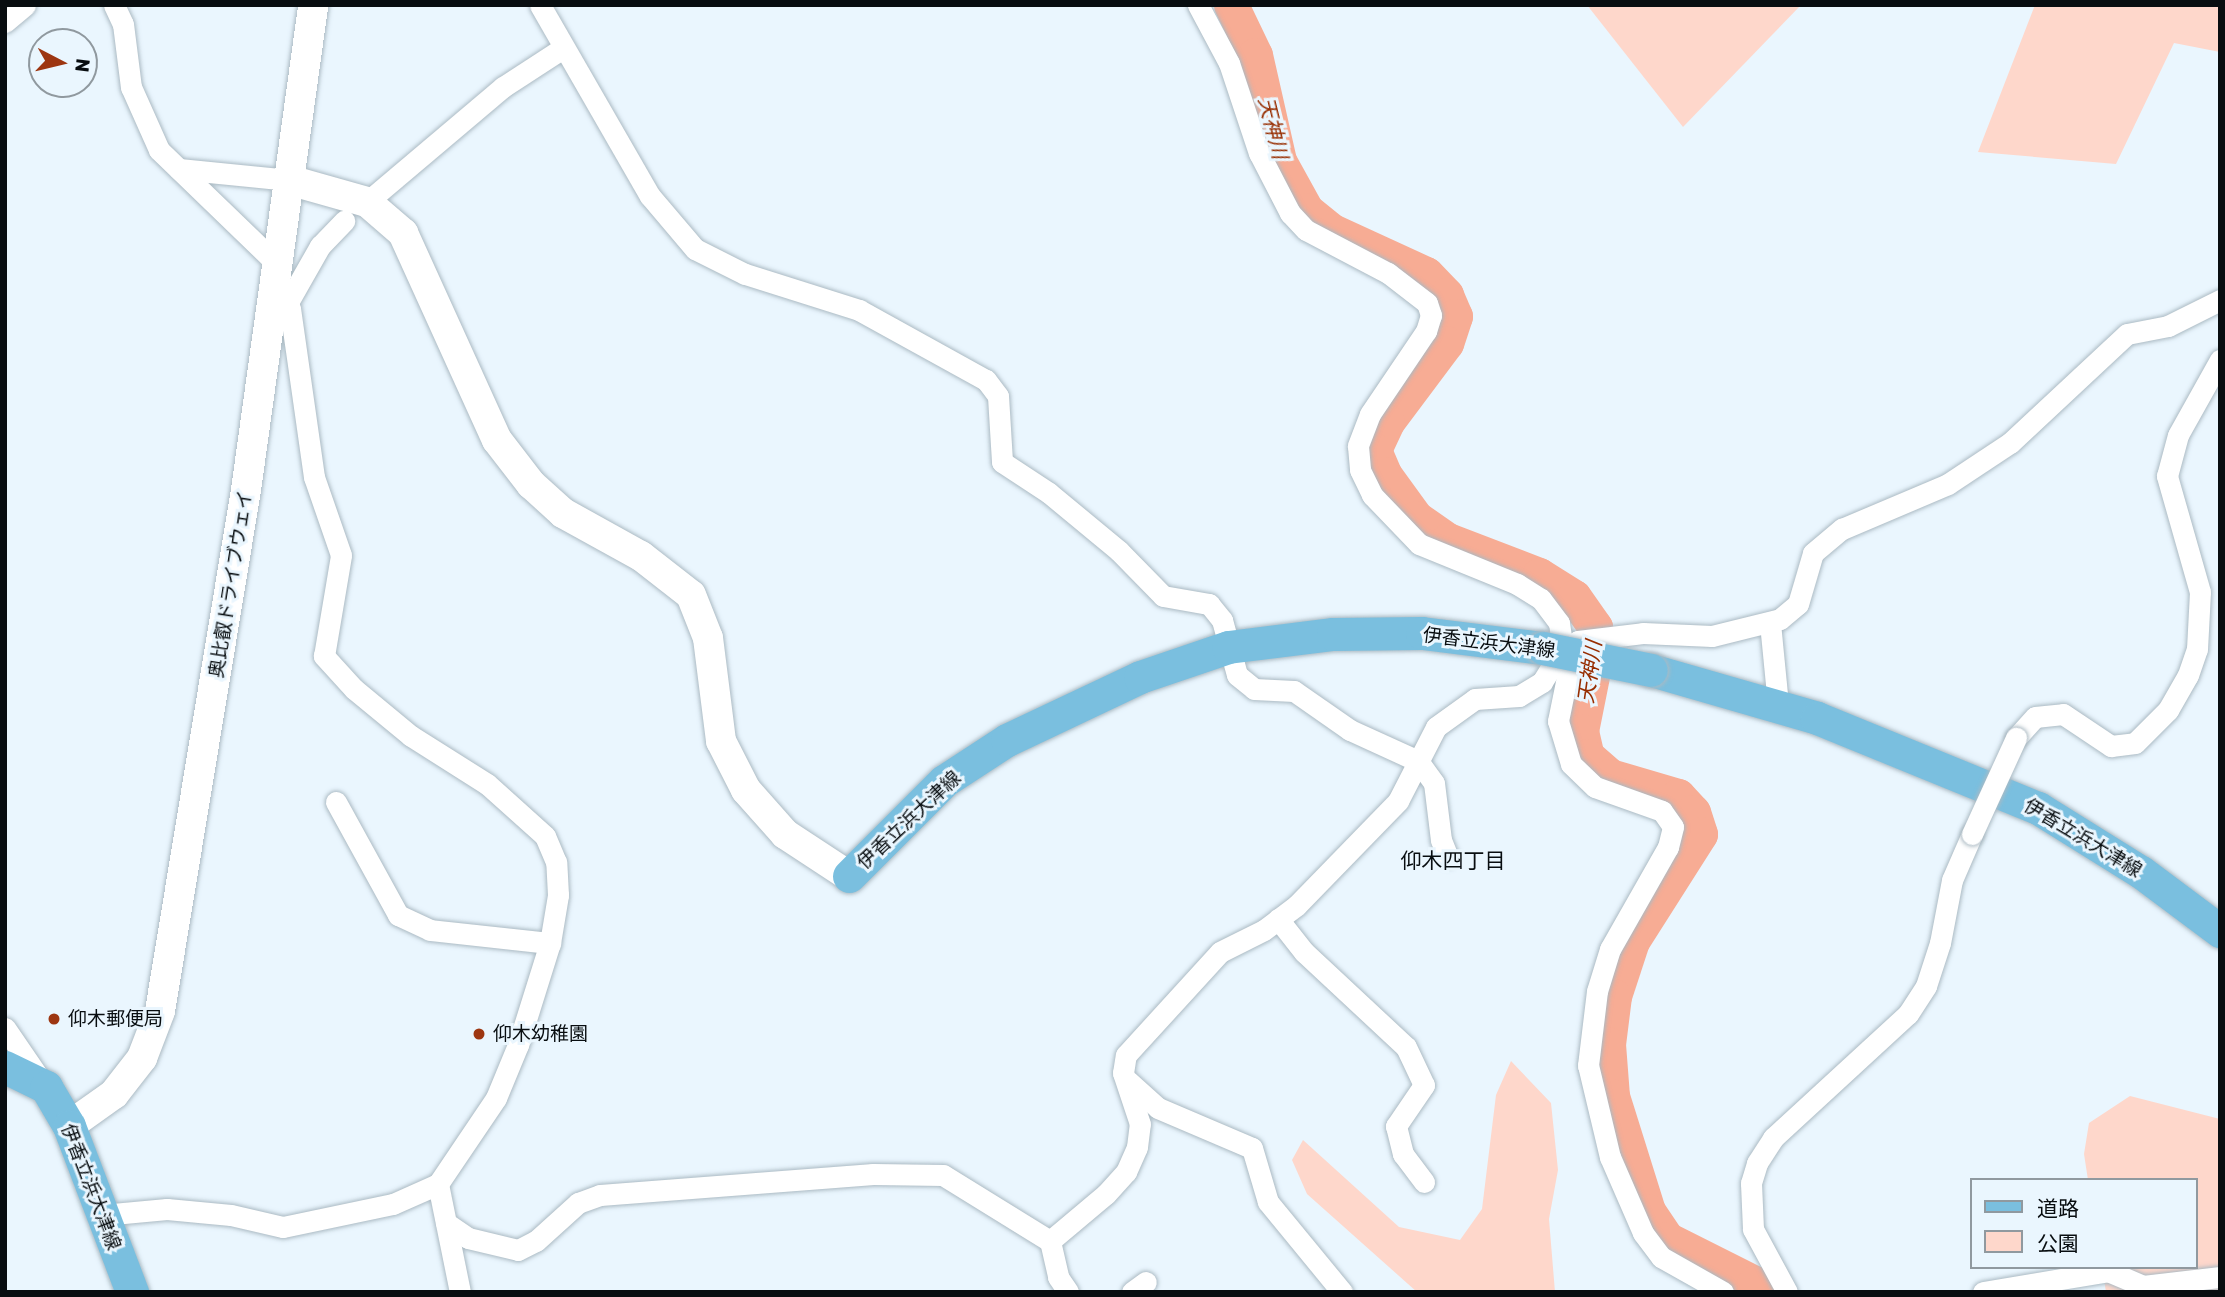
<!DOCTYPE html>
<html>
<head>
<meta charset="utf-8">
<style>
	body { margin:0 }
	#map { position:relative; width:2225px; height:1297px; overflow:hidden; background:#eaf6fe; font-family:Rubik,"Noto Sans JP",sans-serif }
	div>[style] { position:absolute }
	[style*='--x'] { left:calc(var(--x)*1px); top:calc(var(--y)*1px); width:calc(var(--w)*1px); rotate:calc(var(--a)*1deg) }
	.green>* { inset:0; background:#fed7cb }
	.river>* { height:35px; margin:-17.5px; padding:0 17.5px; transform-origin:17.5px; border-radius:17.5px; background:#f7ac94 }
	.roads { filter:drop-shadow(0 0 2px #abbac3) drop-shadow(0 0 2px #abbac3) }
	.street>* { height:21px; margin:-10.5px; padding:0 10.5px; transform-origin:10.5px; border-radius:10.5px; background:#fff }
	.secondary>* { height:30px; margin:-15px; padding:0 15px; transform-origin:15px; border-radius:15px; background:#fff }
	.primary>* { height:33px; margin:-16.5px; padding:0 16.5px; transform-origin:16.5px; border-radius:16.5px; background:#7abfdf }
	.bridges { filter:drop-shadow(0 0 2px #abbac3) drop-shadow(0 0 2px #abbac3) }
	.street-bridge>* { height:21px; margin:-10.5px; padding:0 10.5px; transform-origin:10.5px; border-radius:10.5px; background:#fff }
	.primary-bridge>* { height:33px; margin:-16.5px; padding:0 16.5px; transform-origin:16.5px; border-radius:16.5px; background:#7abfdf }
	.dots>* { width:19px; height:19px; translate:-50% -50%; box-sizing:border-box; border:4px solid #eaf6fe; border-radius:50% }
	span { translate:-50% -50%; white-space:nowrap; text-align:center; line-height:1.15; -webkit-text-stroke:6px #eaf6fe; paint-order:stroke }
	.street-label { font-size:19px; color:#080d10 }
	.poi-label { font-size:19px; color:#080d10 }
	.left { translate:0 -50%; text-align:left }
	.water-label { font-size:21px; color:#972d00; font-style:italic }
	.neighbourhood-label { font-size:21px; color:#080d10 }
	.frame { position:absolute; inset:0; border:7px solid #080d10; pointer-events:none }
	.legend { position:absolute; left:1970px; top:1178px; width:228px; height:91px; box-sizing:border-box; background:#eaf6fe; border:2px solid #90999f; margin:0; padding:9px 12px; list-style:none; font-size:21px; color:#080d10 }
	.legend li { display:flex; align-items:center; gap:14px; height:35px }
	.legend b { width:35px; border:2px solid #90999f }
	.north { position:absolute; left:28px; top:28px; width:70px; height:70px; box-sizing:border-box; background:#eaf6fe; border:2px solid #90999f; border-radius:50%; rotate:97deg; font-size:19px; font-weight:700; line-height:28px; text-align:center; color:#080d10 }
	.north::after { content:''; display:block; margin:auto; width:24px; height:32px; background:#9d3611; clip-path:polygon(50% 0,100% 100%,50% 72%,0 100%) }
</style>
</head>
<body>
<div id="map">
	<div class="green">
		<i style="clip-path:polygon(1587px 5px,1801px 5px,1683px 127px)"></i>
		<i style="clip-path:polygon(2035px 5px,2220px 5px,2220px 52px,2174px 43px,2116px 164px,1978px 152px)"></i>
		<i style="clip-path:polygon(1511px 1061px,1551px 1103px,1558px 1170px,1549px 1219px,1555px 1292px,1417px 1292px,1307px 1194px,1292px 1160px,1303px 1140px,1399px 1227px,1460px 1240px,1482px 1209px,1496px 1095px)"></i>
		<i style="clip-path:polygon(2130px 1096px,2220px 1119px,2220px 1292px,2106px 1292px,2102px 1267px,2195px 1267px,2195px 1180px,2088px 1180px,2084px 1154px,2089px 1123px)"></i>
	</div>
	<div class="river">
		<i style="--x:1231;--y:5;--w:55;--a:64.4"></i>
		<i style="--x:1255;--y:55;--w:109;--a:77.2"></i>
		<i style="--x:1279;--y:161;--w:56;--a:61.1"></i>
		<i style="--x:1306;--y:210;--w:33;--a:39"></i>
		<i style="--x:1332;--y:231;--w:103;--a:24.6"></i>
		<i style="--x:1426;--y:274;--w:29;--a:46"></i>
		<i style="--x:1446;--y:295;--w:23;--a:67"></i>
		<i style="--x:1455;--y:316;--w:28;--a:108"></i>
		<i style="--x:1446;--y:343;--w:99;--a:126.8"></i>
		<i style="--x:1387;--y:422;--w:31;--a:115"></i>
		<i style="--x:1374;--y:450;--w:26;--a:67"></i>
		<i style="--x:1384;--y:474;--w:54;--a:54"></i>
		<i style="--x:1416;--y:518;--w:39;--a:35"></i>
		<i style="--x:1448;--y:540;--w:97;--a:21"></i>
		<i style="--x:1539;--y:575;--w:41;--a:32.2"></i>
		<i style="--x:1574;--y:597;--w:37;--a:55"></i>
		<i style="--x:1595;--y:627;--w:24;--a:85"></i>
		<i style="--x:1597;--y:651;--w:82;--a:101.3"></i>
		<i style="--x:1581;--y:731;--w:26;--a:77"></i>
		<i style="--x:1587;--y:756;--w:30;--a:41"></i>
		<i style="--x:1610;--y:776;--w:71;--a:16.4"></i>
		<i style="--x:1678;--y:796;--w:22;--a:47"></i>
		<i style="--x:1693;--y:812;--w:23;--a:72"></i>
		<i style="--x:1700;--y:834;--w:127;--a:122.4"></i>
		<i style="--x:1632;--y:941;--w:58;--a:108.1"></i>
		<i style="--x:1614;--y:996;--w:48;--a:97.1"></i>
		<i style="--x:1608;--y:1044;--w:52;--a:85.6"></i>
		<i style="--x:1612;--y:1096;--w:121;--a:72.6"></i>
		<i style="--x:1648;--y:1211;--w:34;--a:56"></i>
		<i style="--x:1667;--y:1239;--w:97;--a:26.8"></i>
		<i style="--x:1754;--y:1283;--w:12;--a:48"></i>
	</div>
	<div class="roads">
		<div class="street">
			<i style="--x:114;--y:5;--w:21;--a:65"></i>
			<i style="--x:123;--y:24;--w:64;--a:82.8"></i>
			<i style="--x:131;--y:87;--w:69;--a:66"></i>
			<i style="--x:159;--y:150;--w:164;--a:44"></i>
			<i style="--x:540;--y:5;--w:220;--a:60.1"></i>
			<i style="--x:650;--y:196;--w:70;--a:49.7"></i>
			<i style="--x:695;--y:249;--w:56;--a:26.6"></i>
			<i style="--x:745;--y:274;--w:120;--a:17.5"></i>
			<i style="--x:859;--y:310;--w:145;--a:28.9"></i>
			<i style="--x:986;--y:380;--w:20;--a:53"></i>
			<i style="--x:998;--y:396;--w:66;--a:86.5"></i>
			<i style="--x:1002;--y:462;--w:56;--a:33.4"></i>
			<i style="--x:1049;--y:493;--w:91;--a:39.6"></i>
			<i style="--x:1119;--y:551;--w:63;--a:45.6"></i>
			<i style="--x:1163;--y:596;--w:47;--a:9.9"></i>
			<i style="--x:1209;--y:604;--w:21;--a:51"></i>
			<i style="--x:1222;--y:620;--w:57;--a:74.7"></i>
			<i style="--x:1237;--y:675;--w:22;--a:39"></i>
			<i style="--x:1254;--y:689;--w:40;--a:2.9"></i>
			<i style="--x:1294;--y:691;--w:68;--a:34.9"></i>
			<i style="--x:1350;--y:730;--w:75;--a:24.5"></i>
			<i style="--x:1418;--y:761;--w:27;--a:54"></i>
			<i style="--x:1434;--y:783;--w:57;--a:83"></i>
			<i style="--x:1441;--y:840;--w:18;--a:68"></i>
			<i style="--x:1198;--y:5;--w:66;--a:61.9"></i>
			<i style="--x:1229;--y:63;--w:95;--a:71.6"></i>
			<i style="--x:1259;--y:153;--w:68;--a:62.7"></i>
			<i style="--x:1290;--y:213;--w:23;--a:47"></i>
			<i style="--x:1306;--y:230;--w:93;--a:27.7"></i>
			<i style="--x:1388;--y:273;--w:49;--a:37.6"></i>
			<i style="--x:1427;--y:303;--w:13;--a:72"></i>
			<i style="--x:1431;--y:315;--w:17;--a:107"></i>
			<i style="--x:1426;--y:331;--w:100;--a:124"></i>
			<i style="--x:1370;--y:414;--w:34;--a:111"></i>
			<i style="--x:1358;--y:446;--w:24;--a:85"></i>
			<i style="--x:1360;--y:470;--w:28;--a:64"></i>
			<i style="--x:1372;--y:495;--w:68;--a:46.2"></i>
			<i style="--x:1419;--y:544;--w:106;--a:22.2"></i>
			<i style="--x:1517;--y:584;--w:28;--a:32"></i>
			<i style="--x:1541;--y:599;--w:30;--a:53"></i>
			<i style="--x:1559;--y:623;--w:55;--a:81.6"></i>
			<i style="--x:1567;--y:677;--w:45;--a:101.6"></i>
			<i style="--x:1558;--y:721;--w:45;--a:73.2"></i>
			<i style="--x:1571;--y:764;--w:33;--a:44"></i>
			<i style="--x:1595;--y:787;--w:71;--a:19.7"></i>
			<i style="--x:1662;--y:811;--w:19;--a:55"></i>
			<i style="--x:1673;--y:827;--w:21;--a:104"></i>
			<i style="--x:1668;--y:847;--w:117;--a:119.6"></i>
			<i style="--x:1610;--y:949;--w:44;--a:107.2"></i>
			<i style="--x:1597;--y:991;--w:75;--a:96.9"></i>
			<i style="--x:1588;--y:1065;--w:95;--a:76.6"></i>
			<i style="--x:1610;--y:1157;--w:83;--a:66.5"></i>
			<i style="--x:1643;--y:1233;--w:30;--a:53"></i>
			<i style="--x:1661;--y:1257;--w:71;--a:29.4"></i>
			<i style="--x:5;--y:22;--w:26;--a:-40"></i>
			<i style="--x:179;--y:169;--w:111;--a:5.7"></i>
			<i style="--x:367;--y:202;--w:178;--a:-40.2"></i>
			<i style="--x:503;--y:87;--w:72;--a:-33"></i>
			<i style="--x:287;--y:304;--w:67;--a:-60.4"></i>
			<i style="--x:320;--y:246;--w:35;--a:-46"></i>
			<i style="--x:1770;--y:623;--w:82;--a:84.4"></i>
			<i style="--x:2016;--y:738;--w:28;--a:-48"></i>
			<i style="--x:2035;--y:717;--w:28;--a:-6"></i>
			<i style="--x:2063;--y:714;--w:58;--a:33.7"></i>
			<i style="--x:2111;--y:746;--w:24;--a:-7"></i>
			<i style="--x:2135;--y:743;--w:47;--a:-45"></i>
			<i style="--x:2168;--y:710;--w:40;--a:-60.3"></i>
			<i style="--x:2188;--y:675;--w:28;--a:-71"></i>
			<i style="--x:2197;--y:649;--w:57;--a:-87"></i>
			<i style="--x:2200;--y:592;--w:121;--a:-105.9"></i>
			<i style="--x:2167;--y:476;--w:42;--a:-75"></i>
			<i style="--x:2178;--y:435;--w:86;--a:-60.8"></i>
			<i style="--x:336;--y:802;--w:129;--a:61.2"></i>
			<i style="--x:398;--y:915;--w:35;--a:25"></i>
			<i style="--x:430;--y:930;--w:121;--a:6.2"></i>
			<i style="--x:1278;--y:919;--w:42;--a:51.8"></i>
			<i style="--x:1304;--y:952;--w:139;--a:43"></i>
			<i style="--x:1406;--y:1047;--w:42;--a:64.7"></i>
			<i style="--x:1424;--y:1085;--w:50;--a:124.3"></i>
			<i style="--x:1396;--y:1126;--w:29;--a:76"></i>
			<i style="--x:1403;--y:1154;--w:35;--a:53"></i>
			<i style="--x:5;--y:1028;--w:65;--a:55.6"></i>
			<i style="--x:1128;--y:1081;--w:40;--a:42"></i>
			<i style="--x:1158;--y:1108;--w:102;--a:23.1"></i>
			<i style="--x:1252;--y:1148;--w:56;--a:73.5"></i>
			<i style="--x:1268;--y:1202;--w:117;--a:50.6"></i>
			<i style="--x:438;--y:1184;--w:110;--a:78.5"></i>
			<i style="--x:102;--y:1215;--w:65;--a:-5.3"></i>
			<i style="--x:167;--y:1209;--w:64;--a:5.4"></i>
			<i style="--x:231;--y:1215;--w:53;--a:13"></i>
			<i style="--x:283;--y:1227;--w:112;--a:-11.8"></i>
			<i style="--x:393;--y:1204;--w:49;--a:-24"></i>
			<i style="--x:438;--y:1184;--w:104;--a:-56"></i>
			<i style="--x:496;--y:1098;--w:57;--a:-67.5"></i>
			<i style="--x:518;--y:1045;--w:107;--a:-72.6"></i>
			<i style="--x:550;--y:943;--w:49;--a:-80.5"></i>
			<i style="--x:558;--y:895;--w:33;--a:-93"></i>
			<i style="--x:556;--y:862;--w:28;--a:-113"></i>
			<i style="--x:545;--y:836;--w:78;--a:-138.1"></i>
			<i style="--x:487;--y:784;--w:90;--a:-147.7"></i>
			<i style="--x:411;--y:736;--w:74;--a:-140.5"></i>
			<i style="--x:354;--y:689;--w:45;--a:-132.3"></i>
			<i style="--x:324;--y:656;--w:102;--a:-80.4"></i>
			<i style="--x:341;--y:555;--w:83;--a:-109.1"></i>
			<i style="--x:314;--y:477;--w:170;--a:-98.1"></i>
			<i style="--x:290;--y:309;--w:11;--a:-117"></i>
			<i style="--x:285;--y:299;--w:12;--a:-171"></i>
			<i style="--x:446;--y:1223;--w:27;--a:34"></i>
			<i style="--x:468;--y:1238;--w:51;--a:13.5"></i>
			<i style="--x:518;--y:1250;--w:20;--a:-27"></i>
			<i style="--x:536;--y:1241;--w:57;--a:-42.1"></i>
			<i style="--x:578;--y:1203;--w:23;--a:-20"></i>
			<i style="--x:600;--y:1195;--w:274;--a:-4.4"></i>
			<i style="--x:873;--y:1174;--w:70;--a:0.8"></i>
			<i style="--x:943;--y:1175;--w:126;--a:31.7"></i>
			<i style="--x:1050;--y:1241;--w:37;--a:77"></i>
			<i style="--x:1058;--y:1277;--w:18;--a:56"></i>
			<i style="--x:1050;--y:1241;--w:73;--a:-40"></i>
			<i style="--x:1106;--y:1194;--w:30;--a:-48"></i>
			<i style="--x:1126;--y:1172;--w:27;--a:-66"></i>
			<i style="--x:1137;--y:1147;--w:23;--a:-83"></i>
			<i style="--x:1140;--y:1124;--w:54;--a:-108.4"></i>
			<i style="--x:1123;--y:1073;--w:18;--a:-81"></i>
			<i style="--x:1126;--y:1055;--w:139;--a:-47.6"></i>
			<i style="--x:1220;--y:952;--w:49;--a:-26.6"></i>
			<i style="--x:1264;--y:930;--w:41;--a:-37.1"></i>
			<i style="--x:1297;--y:905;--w:145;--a:-45.8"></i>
			<i style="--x:1398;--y:801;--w:83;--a:-62.8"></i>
			<i style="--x:1436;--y:727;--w:48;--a:-35.7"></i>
			<i style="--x:1475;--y:699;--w:44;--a:-3.9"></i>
			<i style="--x:1519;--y:696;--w:27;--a:-31"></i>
			<i style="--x:1542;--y:682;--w:39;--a:-58"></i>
			<i style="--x:1563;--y:649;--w:17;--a:-28"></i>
			<i style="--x:1578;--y:641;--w:65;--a:-7"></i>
			<i style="--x:1643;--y:633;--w:69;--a:2.5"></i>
			<i style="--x:1712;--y:636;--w:70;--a:-14"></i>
			<i style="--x:1780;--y:619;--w:23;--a:-40"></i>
			<i style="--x:1798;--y:604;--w:53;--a:-73.6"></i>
			<i style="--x:1813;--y:553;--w:38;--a:-40"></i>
			<i style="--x:1842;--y:529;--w:115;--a:-23"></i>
			<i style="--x:1948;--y:484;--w:74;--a:-33.5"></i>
			<i style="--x:2010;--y:443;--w:160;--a:-43"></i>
			<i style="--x:2127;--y:334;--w:42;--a:-11"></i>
			<i style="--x:2168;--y:326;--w:58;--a:-26.6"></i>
			<i style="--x:1132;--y:1292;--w:17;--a:-36"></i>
			<i style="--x:1787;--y:1292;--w:72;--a:-118.4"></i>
			<i style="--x:1753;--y:1229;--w:46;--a:-92.5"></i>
			<i style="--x:1751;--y:1183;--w:21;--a:-73"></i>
			<i style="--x:1757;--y:1163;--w:30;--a:-57"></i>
			<i style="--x:1773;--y:1138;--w:183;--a:-42.6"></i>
			<i style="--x:1908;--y:1014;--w:33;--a:-57"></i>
			<i style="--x:1926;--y:986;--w:45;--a:-72"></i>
			<i style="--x:1940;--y:943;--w:64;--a:-79.2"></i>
			<i style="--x:1952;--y:880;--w:50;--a:-66.5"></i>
			<i style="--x:1983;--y:1292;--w:127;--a:-9.5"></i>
			<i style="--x:2108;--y:1271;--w:38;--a:23"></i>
			<i style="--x:2143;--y:1286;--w:78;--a:-6.7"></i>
		</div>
		<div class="secondary">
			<i style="--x:289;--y:180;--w:81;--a:15.8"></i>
			<i style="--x:367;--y:202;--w:48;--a:40.7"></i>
			<i style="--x:403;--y:233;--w:227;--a:65.6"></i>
			<i style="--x:497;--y:440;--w:56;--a:52.3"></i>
			<i style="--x:531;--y:484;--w:43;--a:42.2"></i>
			<i style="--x:563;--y:513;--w:89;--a:28.9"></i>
			<i style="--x:641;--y:556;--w:63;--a:38"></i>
			<i style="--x:691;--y:595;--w:46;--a:68.4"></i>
			<i style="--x:708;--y:638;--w:104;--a:82.8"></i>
			<i style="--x:721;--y:741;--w:55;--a:63"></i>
			<i style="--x:746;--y:790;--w:59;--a:48.4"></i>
			<i style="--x:785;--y:834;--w:77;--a:33.3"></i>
			<i style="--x:69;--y:1126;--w:55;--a:-35.4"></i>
			<i style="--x:114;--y:1094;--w:46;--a:-52.1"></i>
			<i style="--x:142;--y:1058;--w:50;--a:-69"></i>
			<i style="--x:160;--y:1011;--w:528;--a:-80.63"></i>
			<i style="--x:246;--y:490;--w:490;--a:-82.1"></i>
		</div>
		<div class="primary">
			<i style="--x:1651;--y:670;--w:173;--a:16.1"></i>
			<i style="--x:1817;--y:718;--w:239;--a:22.2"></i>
			<i style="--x:2038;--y:808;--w:121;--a:31.9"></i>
			<i style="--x:2141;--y:872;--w:99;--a:36.8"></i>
			<i style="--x:849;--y:876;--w:134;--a:-45"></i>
			<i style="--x:944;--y:781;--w:75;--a:-33.1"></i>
			<i style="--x:1007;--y:740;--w:147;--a:-25.3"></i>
			<i style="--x:1140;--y:677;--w:93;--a:-18.8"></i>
			<i style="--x:1228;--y:647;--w:106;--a:-7.1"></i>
			<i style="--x:1333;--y:634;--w:89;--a:-0.6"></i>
			<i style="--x:1422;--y:633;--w:122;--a:7.1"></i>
			<i style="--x:5;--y:1067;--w:46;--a:26"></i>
			<i style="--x:46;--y:1087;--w:45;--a:59.5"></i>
			<i style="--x:69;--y:1126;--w:178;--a:69.2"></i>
		</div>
	</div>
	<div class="bridges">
		<div class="street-bridge">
			<i style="--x:1972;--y:834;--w:106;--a:-65.4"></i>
		</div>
		<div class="primary-bridge">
			<i style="--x:1543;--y:648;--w:110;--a:11.5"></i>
		</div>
	</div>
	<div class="dots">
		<i style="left:54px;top:1019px;background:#9d3611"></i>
		<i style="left:479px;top:1034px;background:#9d3611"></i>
	</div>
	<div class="street-label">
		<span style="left:231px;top:584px;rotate:-81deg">奥比叡ドライブウェイ</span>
		<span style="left:1489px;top:643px;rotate:7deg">伊香立浜大津線</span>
		<span style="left:909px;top:820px;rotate:-43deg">伊香立浜大津線</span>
		<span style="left:2083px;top:838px;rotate:31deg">伊香立浜大津線</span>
		<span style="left:91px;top:1187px;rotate:69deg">伊香立浜大津線</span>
	</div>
	<div class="poi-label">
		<span class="left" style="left:68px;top:1019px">仰木郵便局</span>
		<span class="left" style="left:493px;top:1034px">仰木幼稚園</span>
	</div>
	<div class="water-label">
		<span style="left:1273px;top:128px;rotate:76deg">天神川</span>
		<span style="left:1590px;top:672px;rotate:-82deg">天神川</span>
	</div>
	<div class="neighbourhood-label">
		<span style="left:1453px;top:861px">仰木四丁目</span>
	</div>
	<div class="frame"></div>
	<ul class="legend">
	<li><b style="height:9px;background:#7abfdf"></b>道路</li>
	<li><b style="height:19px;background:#fed7cb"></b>公園</li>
	</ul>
	<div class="north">N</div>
</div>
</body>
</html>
